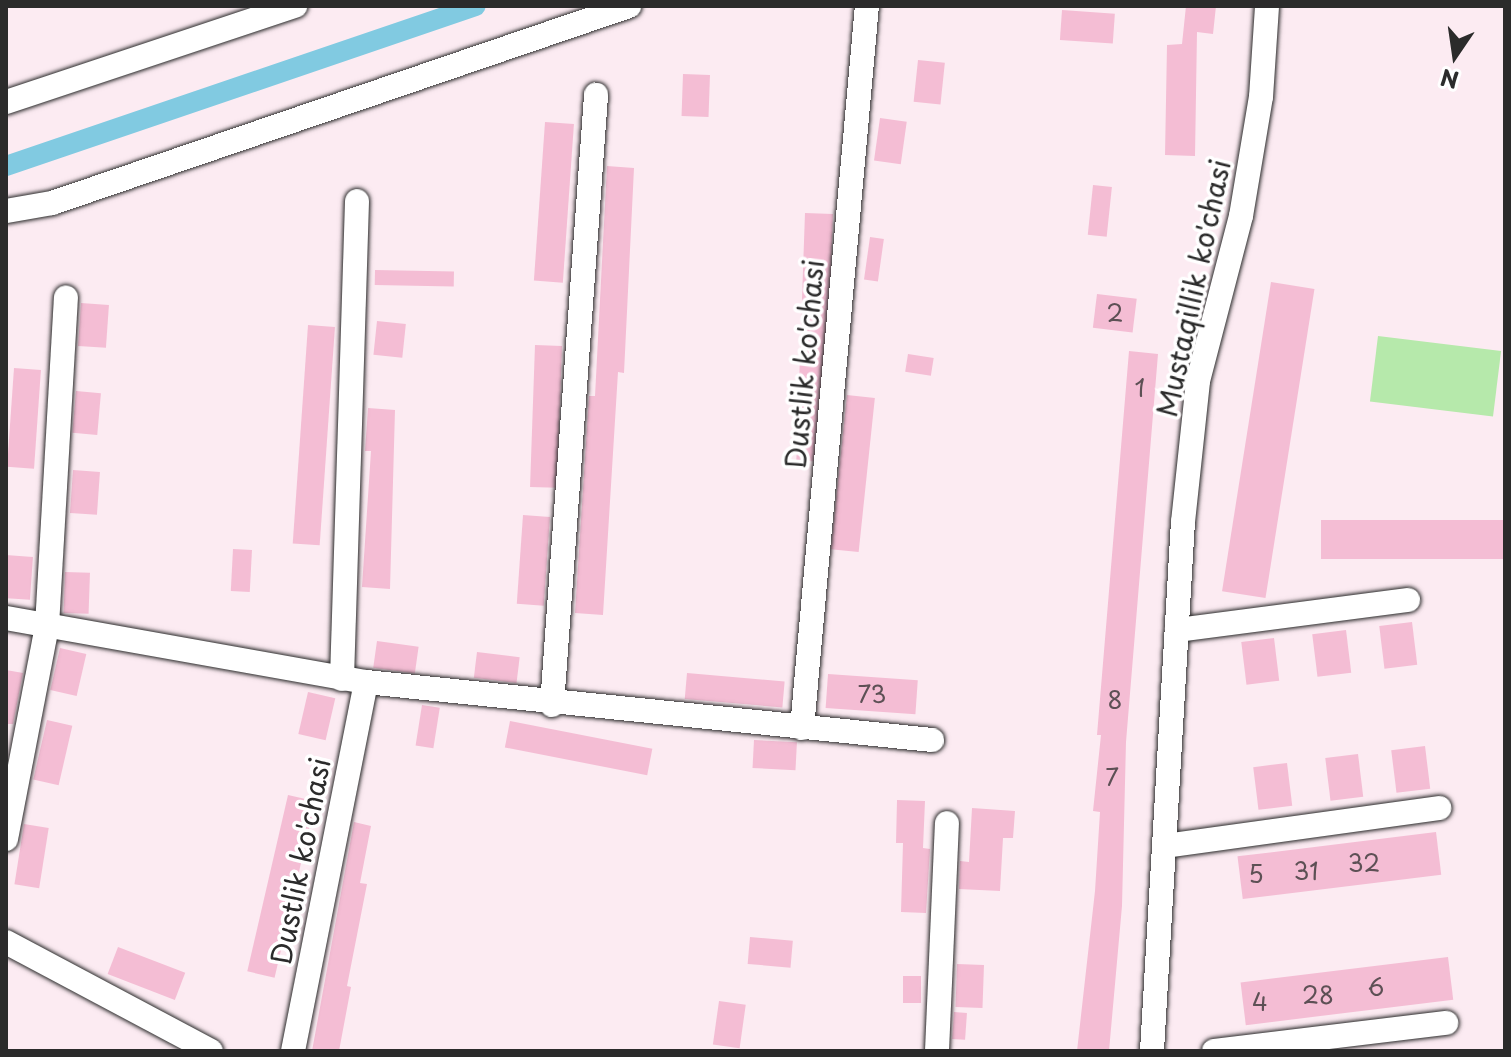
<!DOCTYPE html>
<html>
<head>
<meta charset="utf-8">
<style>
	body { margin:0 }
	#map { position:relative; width:1511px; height:1057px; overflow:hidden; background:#fcebf2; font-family:"Playpen Sans",sans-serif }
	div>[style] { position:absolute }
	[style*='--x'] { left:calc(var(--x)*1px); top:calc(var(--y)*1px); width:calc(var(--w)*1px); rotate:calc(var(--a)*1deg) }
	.green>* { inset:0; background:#b6e9ab; transform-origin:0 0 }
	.canal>* { height:20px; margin:-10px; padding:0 10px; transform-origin:10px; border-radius:10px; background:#81cae1 }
	.building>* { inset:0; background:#f4bdd4; transform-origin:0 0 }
	.roads { filter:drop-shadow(0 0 2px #2b2b2b) drop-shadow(0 0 2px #2b2b2b) }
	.minor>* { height:24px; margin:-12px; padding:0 12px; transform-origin:12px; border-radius:12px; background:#fff }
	span { translate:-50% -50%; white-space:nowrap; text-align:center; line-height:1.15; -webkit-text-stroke:7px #fff; paint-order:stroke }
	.number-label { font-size:24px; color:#5d5055 }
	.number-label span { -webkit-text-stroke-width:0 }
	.street-label { font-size:28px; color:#2b2b2b }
	.frame { position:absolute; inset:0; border:8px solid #2b2b2b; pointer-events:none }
	.north { position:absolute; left:1415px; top:16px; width:80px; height:80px; -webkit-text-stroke:6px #fff; paint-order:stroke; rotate:193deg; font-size:22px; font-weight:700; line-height:32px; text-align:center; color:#2b2b2b }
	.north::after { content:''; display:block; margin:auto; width:28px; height:36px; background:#2b2b2b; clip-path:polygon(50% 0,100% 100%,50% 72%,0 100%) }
</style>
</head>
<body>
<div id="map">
	<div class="green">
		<i style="left:1378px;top:336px;width:124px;height:66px;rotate:7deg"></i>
	</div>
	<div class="canal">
		<i style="--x:6;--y:166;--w:496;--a:-18.8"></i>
	</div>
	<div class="building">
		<i style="clip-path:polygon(1186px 6px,1216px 6px,1213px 34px,1197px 32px,1195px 156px,1165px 155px,1167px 45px,1182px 44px)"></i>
		<i style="left:1062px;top:10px;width:53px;height:30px;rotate:4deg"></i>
		<i style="left:918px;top:60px;width:27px;height:42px;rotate:6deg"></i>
		<i style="left:683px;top:74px;width:27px;height:42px;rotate:2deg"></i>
		<i style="left:880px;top:118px;width:27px;height:43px;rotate:8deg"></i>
		<i style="left:545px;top:122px;width:29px;height:159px;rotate:4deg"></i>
		<i style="clip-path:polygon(607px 166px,634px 168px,624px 373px,618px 372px,603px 615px,575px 613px,589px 396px,595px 396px)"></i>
		<i style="left:1093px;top:185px;width:19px;height:50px;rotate:6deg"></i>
		<i style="left:805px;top:213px;width:28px;height:248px;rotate:2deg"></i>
		<i style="left:870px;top:237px;width:14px;height:43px;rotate:8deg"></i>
		<i style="left:375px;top:270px;width:79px;height:15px;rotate:1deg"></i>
		<i style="left:1271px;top:282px;width:44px;height:313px;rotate:9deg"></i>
		<i style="left:1097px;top:294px;width:40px;height:34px;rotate:7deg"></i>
		<i style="left:81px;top:303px;width:28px;height:43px;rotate:4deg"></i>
		<i style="left:377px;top:321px;width:29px;height:34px;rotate:6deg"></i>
		<i style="left:308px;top:325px;width:27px;height:219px;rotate:4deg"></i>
		<i style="left:535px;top:345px;width:27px;height:142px;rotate:2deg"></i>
		<i style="clip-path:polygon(1129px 351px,1158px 354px,1126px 742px,1122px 906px,1109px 1051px,1077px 1051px,1095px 891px,1100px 812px,1093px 811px,1101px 735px,1097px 735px)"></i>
		<i style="left:908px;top:354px;width:26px;height:18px;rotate:9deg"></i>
		<i style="left:14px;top:368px;width:27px;height:99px;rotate:4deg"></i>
		<i style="left:76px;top:391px;width:25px;height:42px;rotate:5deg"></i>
		<i style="left:847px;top:395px;width:28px;height:155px;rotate:6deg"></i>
		<i style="clip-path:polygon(368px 408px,395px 410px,390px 589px,362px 587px,371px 451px,365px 451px)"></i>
		<i style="left:73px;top:470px;width:27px;height:43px;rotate:4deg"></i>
		<i style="left:523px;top:515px;width:27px;height:89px;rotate:4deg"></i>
		<i style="left:1505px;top:520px;width:39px;height:184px;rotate:90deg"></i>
		<i style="left:233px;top:549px;width:19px;height:42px;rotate:3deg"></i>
		<i style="left:6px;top:555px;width:27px;height:43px;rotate:4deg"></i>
		<i style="left:65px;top:572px;width:25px;height:41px;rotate:2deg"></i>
		<i style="left:1412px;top:622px;width:43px;height:33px;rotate:83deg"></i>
		<i style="left:1346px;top:630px;width:43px;height:34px;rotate:83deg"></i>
		<i style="left:1274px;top:638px;width:43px;height:33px;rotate:83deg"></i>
		<i style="left:377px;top:641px;width:42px;height:27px;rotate:8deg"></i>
		<i style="left:60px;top:648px;width:27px;height:43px;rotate:13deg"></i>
		<i style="left:477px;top:652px;width:43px;height:26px;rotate:7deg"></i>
		<i style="clip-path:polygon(6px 670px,23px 673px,13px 724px,6px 724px)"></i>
		<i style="left:687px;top:673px;width:98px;height:26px;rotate:5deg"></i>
		<i style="left:828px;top:674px;width:90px;height:34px;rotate:4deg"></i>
		<i style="left:308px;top:692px;width:28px;height:43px;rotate:13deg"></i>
		<i style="left:422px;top:705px;width:18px;height:41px;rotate:9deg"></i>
		<i style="left:47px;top:720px;width:26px;height:61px;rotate:13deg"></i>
		<i style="left:510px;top:721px;width:145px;height:27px;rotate:11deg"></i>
		<i style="left:754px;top:740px;width:43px;height:28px;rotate:3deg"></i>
		<i style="left:1425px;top:746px;width:43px;height:34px;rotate:83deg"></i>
		<i style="left:1358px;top:754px;width:43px;height:33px;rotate:83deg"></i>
		<i style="left:1287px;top:763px;width:43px;height:34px;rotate:83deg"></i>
		<i style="left:288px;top:795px;width:28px;height:181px;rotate:13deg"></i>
		<i style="clip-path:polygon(897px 800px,925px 801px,923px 848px,930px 849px,926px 913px,901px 912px,903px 843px,896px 843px)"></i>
		<i style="clip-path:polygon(972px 808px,1015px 811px,1013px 838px,1003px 838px,1000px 891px,959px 889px,960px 861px,969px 862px)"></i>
		<i style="clip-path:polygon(354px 822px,371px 826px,360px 883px,367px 884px,347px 986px,351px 987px,339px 1051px,312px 1051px)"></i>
		<i style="left:24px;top:824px;width:25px;height:61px;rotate:9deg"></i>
		<i style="left:1436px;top:832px;width:43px;height:200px;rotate:83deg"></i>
		<i style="left:750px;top:937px;width:43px;height:27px;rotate:5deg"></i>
		<i style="left:118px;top:947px;width:72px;height:29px;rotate:21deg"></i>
		<i style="left:1448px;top:957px;width:43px;height:209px;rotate:83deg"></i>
		<i style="left:957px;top:964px;width:27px;height:43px;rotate:2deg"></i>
		<i style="left:903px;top:976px;width:18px;height:27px"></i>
		<i style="left:719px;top:1001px;width:27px;height:44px;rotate:8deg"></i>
		<i style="left:954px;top:1012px;width:13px;height:27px;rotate:4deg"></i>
	</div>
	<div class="roads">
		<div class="minor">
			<i style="--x:6;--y:102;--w:305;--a:-18.4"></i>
			<i style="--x:6;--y:211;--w:47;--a:-9.9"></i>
			<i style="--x:52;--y:203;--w:610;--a:-18.85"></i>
			<i style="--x:6;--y:618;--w:366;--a:10.1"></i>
			<i style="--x:366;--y:682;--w:569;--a:5.85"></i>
			<i style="--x:1177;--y:630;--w:233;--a:-7.4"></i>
			<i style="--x:342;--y:679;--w:478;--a:-88.2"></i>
			<i style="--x:552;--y:705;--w:612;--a:-85.87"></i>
			<i style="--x:802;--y:728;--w:725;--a:-84.86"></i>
			<i style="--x:6;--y:839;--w:217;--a:-79.1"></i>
			<i style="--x:47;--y:626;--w:329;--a:-86.7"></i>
			<i style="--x:1165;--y:846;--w:277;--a:-7.9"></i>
			<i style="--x:6;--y:942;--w:232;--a:28"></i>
			<i style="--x:293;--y:1051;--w:376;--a:-78.8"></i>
			<i style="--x:937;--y:1051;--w:228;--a:-87.5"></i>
			<i style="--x:1152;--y:1051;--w:530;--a:-86.65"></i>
			<i style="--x:1183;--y:522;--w:142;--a:-83.9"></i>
			<i style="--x:1198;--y:381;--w:171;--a:-75.4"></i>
			<i style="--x:1241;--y:216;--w:121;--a:-80.5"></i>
			<i style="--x:1261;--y:97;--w:91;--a:-86.2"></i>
			<i style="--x:1214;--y:1051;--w:234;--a:-6.9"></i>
		</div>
	</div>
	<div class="number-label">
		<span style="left:1115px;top:313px">2</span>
		<span style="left:1140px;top:388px">1</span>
		<span style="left:872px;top:694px">73</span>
		<span style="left:1115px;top:700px">8</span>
		<span style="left:1112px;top:777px">7</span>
		<span style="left:1364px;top:863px">32</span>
		<span style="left:1306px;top:871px">31</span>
		<span style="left:1256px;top:874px">5</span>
		<span style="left:1376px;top:987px">6</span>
		<span style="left:1318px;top:995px">28</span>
		<span style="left:1260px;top:1002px">4</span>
	</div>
	<div class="street-label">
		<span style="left:1193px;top:288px;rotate:-78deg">Mustaqillik ko'chasi</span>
		<span style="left:804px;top:364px;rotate:-85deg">Dustlik ko'chasi</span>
		<span style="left:300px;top:861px;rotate:-79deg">Dustlik ko'chasi</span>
	</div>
	<div class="frame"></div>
	<div class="north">N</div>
</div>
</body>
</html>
